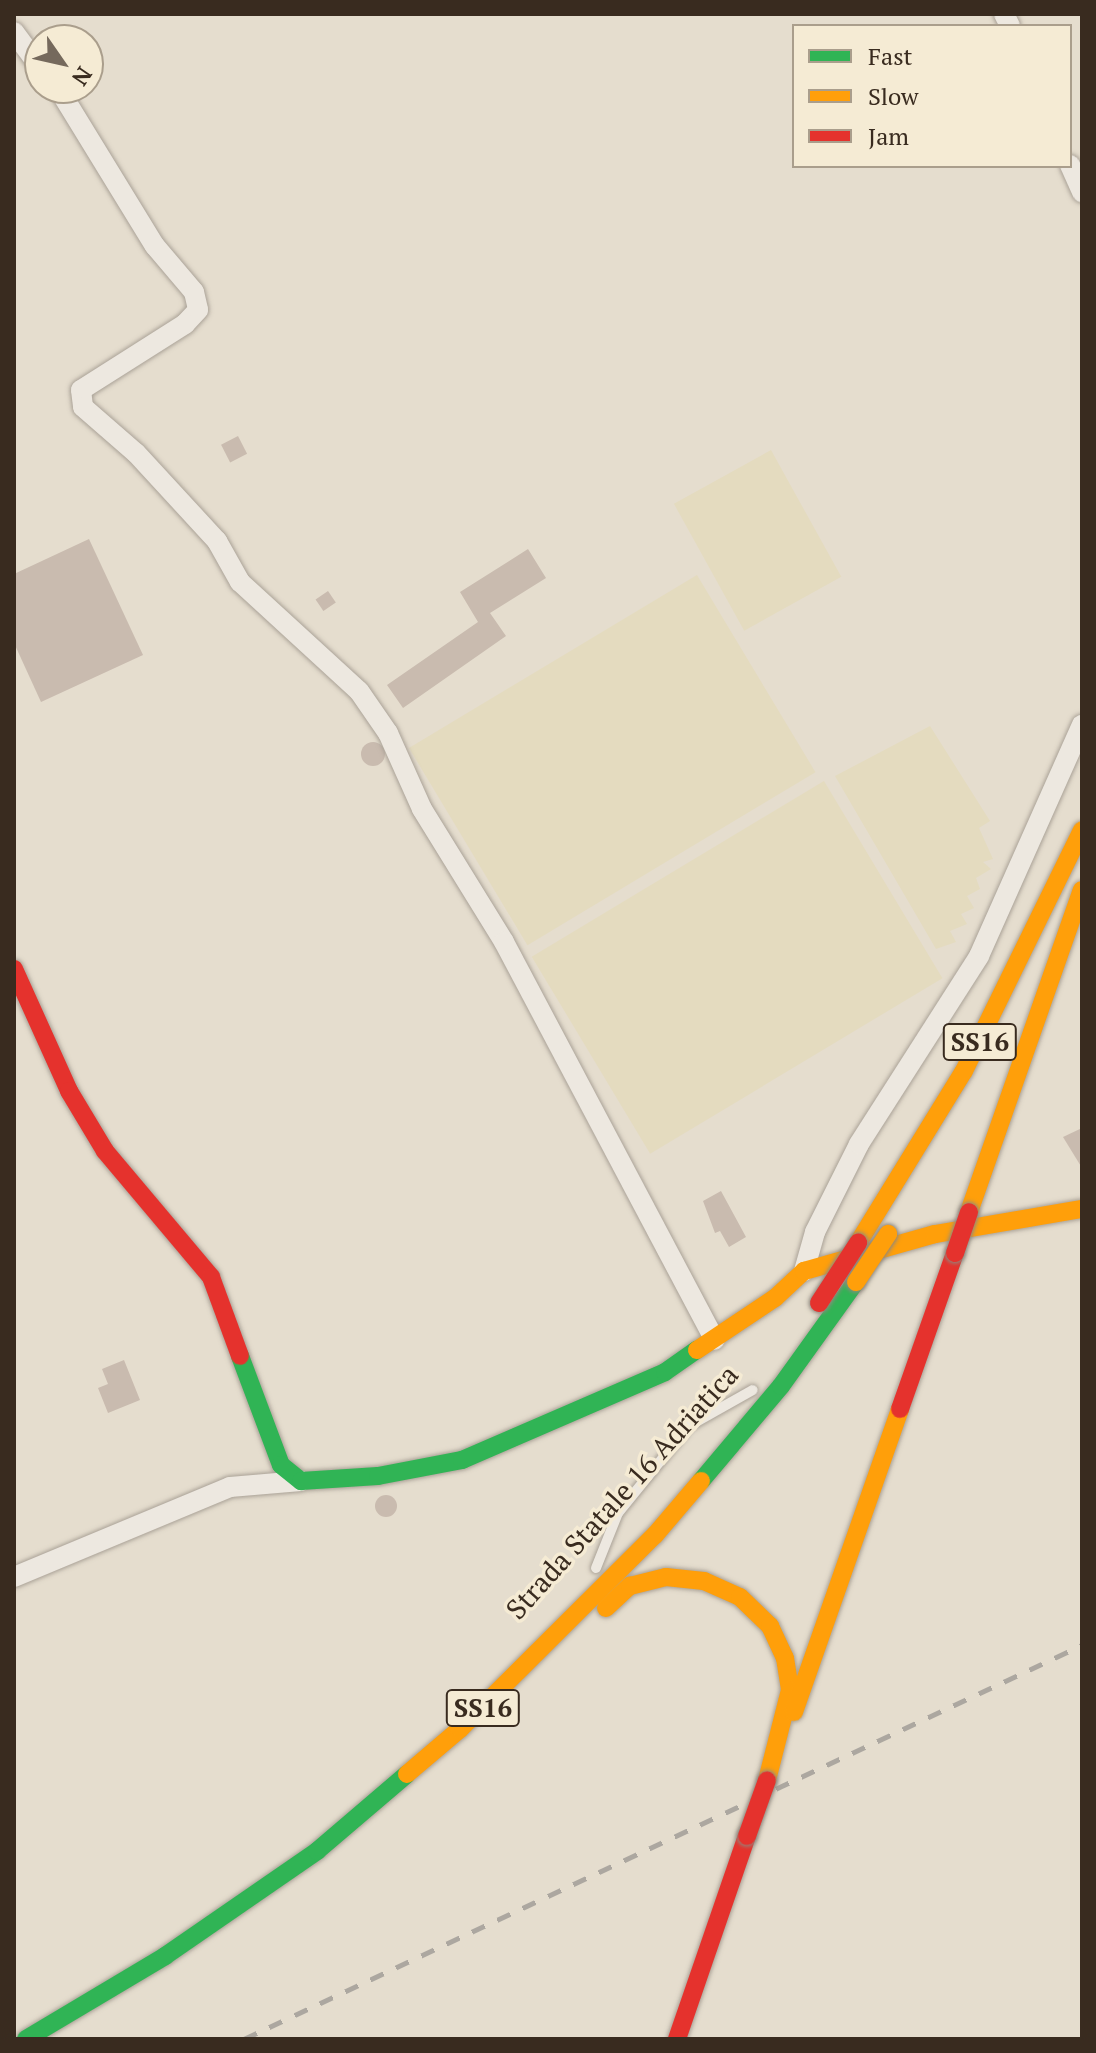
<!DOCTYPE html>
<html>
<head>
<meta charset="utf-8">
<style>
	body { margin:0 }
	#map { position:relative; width:1096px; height:2053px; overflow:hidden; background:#e5ddce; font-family:"PT Serif",serif }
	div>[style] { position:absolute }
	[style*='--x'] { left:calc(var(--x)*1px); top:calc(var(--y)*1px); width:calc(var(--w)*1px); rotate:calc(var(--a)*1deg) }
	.farmland>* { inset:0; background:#e4dbbf; transform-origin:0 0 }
	.building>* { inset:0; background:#c9bbaf; transform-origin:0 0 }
	.round { border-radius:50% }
	.roads { filter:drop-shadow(0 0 2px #aaa297) drop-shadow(0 0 2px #aaa297) }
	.lane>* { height:10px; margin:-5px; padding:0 5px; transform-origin:5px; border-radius:5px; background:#ede8e0 }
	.street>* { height:20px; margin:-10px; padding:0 10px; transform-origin:10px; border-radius:10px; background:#ede8e0 }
	.fast>* { height:18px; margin:-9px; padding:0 9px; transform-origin:9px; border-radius:9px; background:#30b455 }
	.slow>* { height:18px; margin:-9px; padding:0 9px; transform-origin:9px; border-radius:9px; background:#ff9f0a }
	.jam>* { height:18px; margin:-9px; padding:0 9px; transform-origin:9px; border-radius:9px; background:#e5322d }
	.rail>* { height:5px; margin-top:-2.5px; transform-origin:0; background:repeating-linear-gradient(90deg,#aca7a0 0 14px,transparent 0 28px) }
	.bridges { filter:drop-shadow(0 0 2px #8f887e) drop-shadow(0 0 2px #8f887e) }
	.slow-bridge>* { height:18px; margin:-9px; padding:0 9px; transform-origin:9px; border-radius:9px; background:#ff9f0a }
	.jam-bridge>* { height:18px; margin:-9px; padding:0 9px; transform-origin:9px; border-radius:9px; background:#e5322d }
	span { translate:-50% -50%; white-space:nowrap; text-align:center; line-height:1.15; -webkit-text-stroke:7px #f5ebd4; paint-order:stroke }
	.shield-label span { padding:2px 6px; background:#f5ebd4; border:2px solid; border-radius:6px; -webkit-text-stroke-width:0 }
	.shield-label { font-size:26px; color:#392b1f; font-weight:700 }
	.street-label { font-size:28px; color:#392b1f }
	.frame { position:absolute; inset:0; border:16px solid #392b1f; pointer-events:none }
	.legend { position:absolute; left:792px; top:24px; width:280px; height:144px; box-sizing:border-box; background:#f5ebd4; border:2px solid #aa9e8c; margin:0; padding:10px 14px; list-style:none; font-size:24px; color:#392b1f }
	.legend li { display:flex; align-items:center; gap:16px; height:40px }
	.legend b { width:40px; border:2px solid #aa9e8c }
	.north { position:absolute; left:24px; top:24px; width:80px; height:80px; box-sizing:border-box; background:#f5ebd4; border:2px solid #aa9e8c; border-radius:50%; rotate:124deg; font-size:22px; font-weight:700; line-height:32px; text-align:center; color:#392b1f }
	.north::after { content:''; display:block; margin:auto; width:28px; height:36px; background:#75695c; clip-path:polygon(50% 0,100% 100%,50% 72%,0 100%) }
</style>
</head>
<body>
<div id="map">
	<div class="farmland">
		<i style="left:771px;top:450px;width:145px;height:111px;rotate:61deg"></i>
		<i style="left:697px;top:575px;width:230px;height:336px;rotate:59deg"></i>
		<i style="clip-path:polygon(930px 726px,990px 821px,979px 828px,993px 859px,983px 862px,991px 869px,976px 878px,980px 889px,967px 896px,974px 908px,961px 914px,967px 924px,950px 931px,956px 942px,936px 949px,835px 776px)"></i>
		<i style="left:824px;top:781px;width:230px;height:341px;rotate:59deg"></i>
	</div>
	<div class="building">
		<i style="left:238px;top:436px;width:20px;height:19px;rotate:63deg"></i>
		<i style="clip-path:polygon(89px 539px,143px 655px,41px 702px,14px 643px,14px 574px)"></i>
		<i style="clip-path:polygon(528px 549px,546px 578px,490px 613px,506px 636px,403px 708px,387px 685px,478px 622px,460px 592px)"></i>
		<i style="left:328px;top:591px;width:14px;height:15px;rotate:56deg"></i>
		<i class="round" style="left:361px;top:742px;width:24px;height:24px"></i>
		<i style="clip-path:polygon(1082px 1128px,1082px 1168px,1063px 1137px)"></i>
		<i style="clip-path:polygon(721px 1191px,746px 1237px,729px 1247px,720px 1231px,715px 1233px,703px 1201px)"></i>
		<i style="clip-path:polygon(124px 1360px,140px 1400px,108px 1413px,98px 1388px,108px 1384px,102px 1369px)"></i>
		<i class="round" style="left:375px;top:1495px;width:22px;height:22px"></i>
	</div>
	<div class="roads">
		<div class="lane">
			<i style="--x:596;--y:1568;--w:59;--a:-68.2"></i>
			<i style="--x:618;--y:1513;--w:112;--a:-50.8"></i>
			<i style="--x:689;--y:1426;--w:73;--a:-29.4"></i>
		</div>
		<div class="street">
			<i style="--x:1004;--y:14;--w:13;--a:63"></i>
			<i style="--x:14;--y:32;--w:44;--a:53.4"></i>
			<i style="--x:58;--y:88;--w:185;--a:58.5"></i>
			<i style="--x:155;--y:246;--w:60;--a:49.7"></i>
			<i style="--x:194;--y:292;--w:18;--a:77"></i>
			<i style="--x:198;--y:310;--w:19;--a:133"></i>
			<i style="--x:185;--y:324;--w:123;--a:147.6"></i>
			<i style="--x:81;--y:390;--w:17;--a:83"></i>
			<i style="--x:83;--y:407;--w:70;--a:41"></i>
			<i style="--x:136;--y:453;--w:120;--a:47.4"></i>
			<i style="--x:217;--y:541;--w:47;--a:60.7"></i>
			<i style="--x:240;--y:582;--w:161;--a:42.5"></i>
			<i style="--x:359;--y:691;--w:51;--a:55.4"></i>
			<i style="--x:388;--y:733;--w:83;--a:65.9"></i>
			<i style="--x:422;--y:809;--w:156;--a:58.3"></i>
			<i style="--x:504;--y:942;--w:450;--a:62.1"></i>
			<i style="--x:1070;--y:165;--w:30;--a:66"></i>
			<i style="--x:804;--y:1271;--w:41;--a:-74.2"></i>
			<i style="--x:815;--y:1232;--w:98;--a:-63.4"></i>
			<i style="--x:859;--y:1144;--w:223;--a:-57.4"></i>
			<i style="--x:979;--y:956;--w:253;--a:-66"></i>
			<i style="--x:14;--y:1577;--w:234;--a:-22.6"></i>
			<i style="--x:230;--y:1487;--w:71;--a:-4.8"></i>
		</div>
		<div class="fast">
			<i style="--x:240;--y:1356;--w:116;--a:69.4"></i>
			<i style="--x:281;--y:1465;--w:26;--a:39"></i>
			<i style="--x:301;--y:1481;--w:77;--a:-3.7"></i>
			<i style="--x:378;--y:1476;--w:86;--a:-10.8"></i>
			<i style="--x:462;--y:1460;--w:221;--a:-23.4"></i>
			<i style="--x:665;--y:1372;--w:39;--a:-35"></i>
			<i style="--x:701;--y:1481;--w:124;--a:-49.9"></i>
			<i style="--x:781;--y:1386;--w:127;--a:-54.3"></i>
			<i style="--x:26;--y:2039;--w:162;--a:-30.8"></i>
			<i style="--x:165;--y:1956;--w:185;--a:-34.6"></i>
			<i style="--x:317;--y:1851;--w:118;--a:-40.5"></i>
		</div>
		<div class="slow">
			<i style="--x:969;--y:1212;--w:341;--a:-70.7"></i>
			<i style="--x:858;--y:1243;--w:202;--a:-58.4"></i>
			<i style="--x:964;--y:1071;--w:268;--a:-63.9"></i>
			<i style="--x:697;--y:1350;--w:94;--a:-33.7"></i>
			<i style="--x:775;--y:1298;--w:40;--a:-43"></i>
			<i style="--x:804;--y:1271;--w:136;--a:-15.8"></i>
			<i style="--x:935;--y:1234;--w:149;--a:-9.7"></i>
			<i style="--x:606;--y:1608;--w:33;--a:-43"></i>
			<i style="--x:630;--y:1586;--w:37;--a:-14"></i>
			<i style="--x:666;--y:1577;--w:38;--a:6"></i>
			<i style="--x:704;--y:1581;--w:39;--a:24"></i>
			<i style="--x:740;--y:1597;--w:42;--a:44"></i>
			<i style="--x:770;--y:1626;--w:35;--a:65"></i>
			<i style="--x:785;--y:1658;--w:32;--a:81"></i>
			<i style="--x:790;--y:1690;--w:93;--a:104.3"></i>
			<i style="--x:794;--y:1712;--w:321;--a:-70.7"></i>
			<i style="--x:407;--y:1774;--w:70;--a:-40.3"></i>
			<i style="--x:460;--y:1729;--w:275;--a:-44.9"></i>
			<i style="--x:655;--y:1535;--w:71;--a:-49.6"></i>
		</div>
		<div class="jam">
			<i style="--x:14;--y:969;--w:134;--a:65.7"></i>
			<i style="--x:69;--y:1091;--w:70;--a:59"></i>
			<i style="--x:105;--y:1151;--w:165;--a:49.9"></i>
			<i style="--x:211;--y:1277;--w:84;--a:69.8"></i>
			<i style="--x:900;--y:1409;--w:165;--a:-70.6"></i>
			<i style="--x:677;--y:2039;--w:215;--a:-71"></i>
		</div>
	</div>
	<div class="rail">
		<i style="--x:244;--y:2039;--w:926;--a:-25.18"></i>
	</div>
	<div class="bridges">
		<div class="slow-bridge">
			<i style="--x:856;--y:1282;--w:58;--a:-56.3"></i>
		</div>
		<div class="jam-bridge">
			<i style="--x:955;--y:1253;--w:43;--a:-71.1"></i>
			<i style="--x:819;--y:1303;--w:72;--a:-57"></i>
			<i style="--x:747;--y:1836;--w:59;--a:-70.3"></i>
		</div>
	</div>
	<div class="shield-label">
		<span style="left:980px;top:1042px">SS16</span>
		<span style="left:483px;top:1708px">SS16</span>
	</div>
	<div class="street-label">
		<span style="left:622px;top:1492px;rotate:-48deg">Strada Statale 16 Adriatica</span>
	</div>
	<div class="frame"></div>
	<ul class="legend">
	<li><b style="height:10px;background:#30b455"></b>Fast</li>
	<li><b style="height:10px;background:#ff9f0a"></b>Slow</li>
	<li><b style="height:10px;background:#e5322d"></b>Jam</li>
	</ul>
	<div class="north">N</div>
</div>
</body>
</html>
